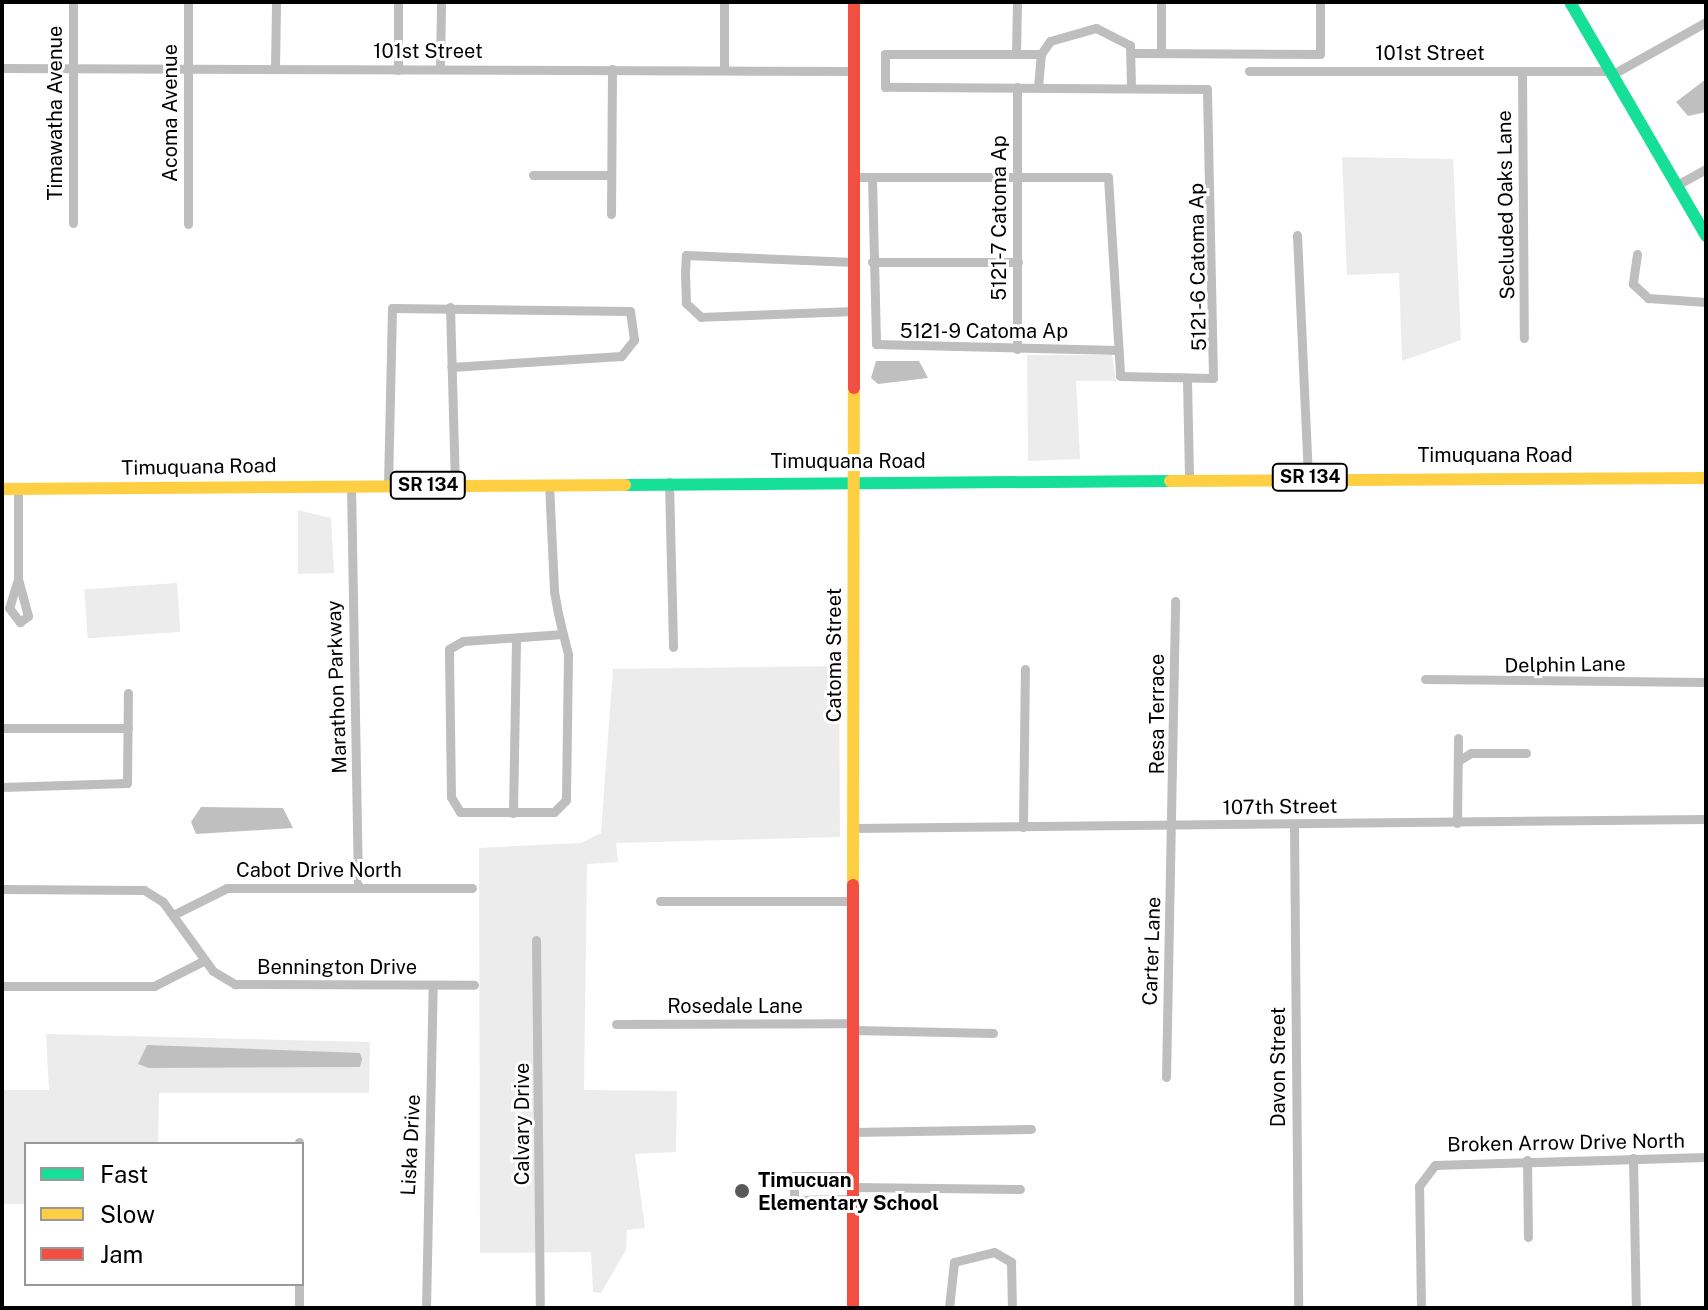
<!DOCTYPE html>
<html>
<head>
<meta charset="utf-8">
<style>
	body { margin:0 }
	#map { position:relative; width:1708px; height:1310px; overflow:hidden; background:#fff; font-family:"Public Sans",sans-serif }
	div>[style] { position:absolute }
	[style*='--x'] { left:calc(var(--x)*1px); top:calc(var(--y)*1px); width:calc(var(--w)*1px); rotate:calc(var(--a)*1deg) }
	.green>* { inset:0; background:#ececec; transform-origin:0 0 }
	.water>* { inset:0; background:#bfbfbf }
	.street>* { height:9px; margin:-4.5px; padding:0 4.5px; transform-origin:4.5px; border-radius:4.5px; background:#bebebe }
	.fast>* { height:12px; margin:-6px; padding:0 6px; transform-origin:6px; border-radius:6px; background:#16e098 }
	.slow>* { height:12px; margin:-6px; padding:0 6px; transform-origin:6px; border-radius:6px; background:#ffcf43 }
	.jam>* { height:12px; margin:-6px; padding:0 6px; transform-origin:6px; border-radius:6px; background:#f24e42 }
	.dots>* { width:22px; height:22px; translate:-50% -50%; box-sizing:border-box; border:4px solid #fff; border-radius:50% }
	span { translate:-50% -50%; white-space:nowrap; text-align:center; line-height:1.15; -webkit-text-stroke:6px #fff; paint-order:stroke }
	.shield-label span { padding:2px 6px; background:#fff; border:2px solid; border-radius:6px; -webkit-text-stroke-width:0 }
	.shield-label { font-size:18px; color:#000; font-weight:700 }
	.street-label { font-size:20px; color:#000 }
	.poi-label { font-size:20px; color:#000; font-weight:700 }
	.left { translate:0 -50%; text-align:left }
	.frame { position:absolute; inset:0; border:4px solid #000; pointer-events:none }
	.legend { position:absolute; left:24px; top:1142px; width:280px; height:144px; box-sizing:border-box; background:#fff; border:2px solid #999; margin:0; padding:10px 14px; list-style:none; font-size:24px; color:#000 }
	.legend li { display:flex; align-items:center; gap:16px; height:40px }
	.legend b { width:40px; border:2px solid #999 }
</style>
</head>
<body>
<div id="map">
	<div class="green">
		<i style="clip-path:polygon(1342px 157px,1453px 159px,1461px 340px,1402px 361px,1399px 273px,1347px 275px)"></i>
		<i style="clip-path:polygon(1027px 355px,1112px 355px,1116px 381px,1076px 381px,1080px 459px,1028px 461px)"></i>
		<i style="clip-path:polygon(298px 510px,331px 518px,334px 573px,298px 574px)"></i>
		<i style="left:177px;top:583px;width:49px;height:93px;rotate:86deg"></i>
		<i style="clip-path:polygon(839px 666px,840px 837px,616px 843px,618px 862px,587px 864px,584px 1090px,677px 1091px,676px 1152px,635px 1154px,645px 1228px,627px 1230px,626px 1250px,601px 1293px,593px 1292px,591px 1252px,480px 1253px,479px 848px,581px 843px,601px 833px,613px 669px)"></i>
		<i style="clip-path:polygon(evenodd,46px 1034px,370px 1042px,369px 1093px,159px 1093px,158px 1144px,26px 1144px,26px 1204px,2px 1204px,2px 1090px,49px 1090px,46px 1034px,360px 1053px,360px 1067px,149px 1068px,318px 1055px,360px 1053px)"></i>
	</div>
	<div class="water">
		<i style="clip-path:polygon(1706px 79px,1706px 112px,1688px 116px,1676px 102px)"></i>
		<i style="clip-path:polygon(876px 361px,919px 361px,928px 378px,878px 384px,871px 378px)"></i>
		<i style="clip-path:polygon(201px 807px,283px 808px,293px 828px,196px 834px,191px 822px)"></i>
		<i style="clip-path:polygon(147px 1045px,360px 1053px,362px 1059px,360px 1067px,149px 1068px,138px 1064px)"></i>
	</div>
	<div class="street">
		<i style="--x:73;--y:2;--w:221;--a:90"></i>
		<i style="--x:188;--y:2;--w:222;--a:90"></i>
		<i style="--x:398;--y:2;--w:68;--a:90"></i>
		<i style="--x:724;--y:2;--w:67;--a:90"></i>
		<i style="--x:1134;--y:53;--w:186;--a:0.3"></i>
		<i style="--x:1320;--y:54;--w:52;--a:-90"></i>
		<i style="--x:1161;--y:53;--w:51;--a:-90"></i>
		<i style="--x:1016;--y:54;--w:52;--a:-88.9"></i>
		<i style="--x:2;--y:68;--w:852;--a:0.2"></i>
		<i style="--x:275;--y:69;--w:67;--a:-89.1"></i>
		<i style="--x:440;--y:69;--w:67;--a:-89.1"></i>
		<i style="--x:1249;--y:71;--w:361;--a:0"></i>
		<i style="--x:1522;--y:72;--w:266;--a:89.6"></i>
		<i style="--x:1613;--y:74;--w:107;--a:-29.2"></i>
		<i style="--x:1017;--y:87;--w:262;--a:90"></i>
		<i style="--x:1038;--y:87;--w:33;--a:-85"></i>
		<i style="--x:1041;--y:54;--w:16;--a:-55"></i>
		<i style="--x:1050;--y:41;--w:48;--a:-15.8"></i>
		<i style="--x:1096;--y:28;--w:38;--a:27"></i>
		<i style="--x:1130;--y:45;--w:42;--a:88.6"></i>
		<i style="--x:533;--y:175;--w:78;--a:0"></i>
		<i style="--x:854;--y:177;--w:254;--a:0"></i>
		<i style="--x:1108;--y:177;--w:199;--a:86.5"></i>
		<i style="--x:1120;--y:376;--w:93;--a:1.2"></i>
		<i style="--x:1213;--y:378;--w:289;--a:-91.2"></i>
		<i style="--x:1207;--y:89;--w:322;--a:-179.6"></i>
		<i style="--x:885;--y:87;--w:33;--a:-90"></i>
		<i style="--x:885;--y:54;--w:156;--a:0"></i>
		<i style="--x:872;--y:177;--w:167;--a:88.6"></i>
		<i style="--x:876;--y:344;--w:242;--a:1.4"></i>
		<i style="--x:1677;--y:185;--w:33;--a:-29"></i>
		<i style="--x:611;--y:214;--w:145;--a:-89.6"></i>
		<i style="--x:1297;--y:235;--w:242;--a:87.4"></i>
		<i style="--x:1637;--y:254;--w:30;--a:98"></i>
		<i style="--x:1633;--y:284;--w:21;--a:43"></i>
		<i style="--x:1648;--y:298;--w:58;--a:3.9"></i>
		<i style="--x:872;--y:262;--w:146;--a:0"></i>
		<i style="--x:450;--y:307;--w:178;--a:88.4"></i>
		<i style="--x:854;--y:311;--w:153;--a:177.8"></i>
		<i style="--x:701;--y:317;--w:21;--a:-137"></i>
		<i style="--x:686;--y:303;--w:31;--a:-92"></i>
		<i style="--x:685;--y:272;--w:17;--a:-87"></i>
		<i style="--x:686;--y:255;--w:168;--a:2.4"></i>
		<i style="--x:1187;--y:380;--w:99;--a:88.8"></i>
		<i style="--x:669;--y:482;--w:165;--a:88.6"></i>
		<i style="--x:549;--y:484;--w:107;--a:87.3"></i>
		<i style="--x:554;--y:591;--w:22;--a:80"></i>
		<i style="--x:558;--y:613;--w:22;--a:77"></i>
		<i style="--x:563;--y:634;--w:21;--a:76"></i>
		<i style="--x:568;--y:654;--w:146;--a:90.8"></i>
		<i style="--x:566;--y:800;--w:17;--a:135"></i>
		<i style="--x:554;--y:812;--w:94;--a:180"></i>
		<i style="--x:460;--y:812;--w:17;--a:-121"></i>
		<i style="--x:451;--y:797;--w:148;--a:-90.8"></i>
		<i style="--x:449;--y:649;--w:16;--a:-30"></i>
		<i style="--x:463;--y:641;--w:100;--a:-4"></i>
		<i style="--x:351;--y:485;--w:403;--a:89"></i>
		<i style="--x:388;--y:485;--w:177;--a:-88.7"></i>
		<i style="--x:392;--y:308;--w:238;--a:0.7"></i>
		<i style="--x:630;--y:311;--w:29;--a:82"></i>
		<i style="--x:634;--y:340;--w:21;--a:129"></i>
		<i style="--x:621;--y:356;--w:170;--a:176.3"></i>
		<i style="--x:18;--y:489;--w:90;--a:90"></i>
		<i style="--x:18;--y:579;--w:30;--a:107"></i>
		<i style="--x:9;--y:608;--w:18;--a:52"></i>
		<i style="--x:20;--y:622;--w:10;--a:-37"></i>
		<i style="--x:28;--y:616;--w:38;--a:-105"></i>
		<i style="--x:1425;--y:679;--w:281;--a:0.6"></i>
		<i style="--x:2;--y:728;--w:126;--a:0"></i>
		<i style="--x:1458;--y:761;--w:15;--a:-32"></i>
		<i style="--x:1471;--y:753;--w:55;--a:0"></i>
		<i style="--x:2;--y:787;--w:125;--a:-1.8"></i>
		<i style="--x:127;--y:783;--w:90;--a:-89.4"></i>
		<i style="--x:513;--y:813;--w:174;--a:-89"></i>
		<i style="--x:1457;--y:823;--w:85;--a:-89.3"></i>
		<i style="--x:1294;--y:825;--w:483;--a:89.5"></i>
		<i style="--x:1023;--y:827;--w:158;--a:-89.3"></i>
		<i style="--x:854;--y:828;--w:852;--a:-0.61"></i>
		<i style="--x:2;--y:889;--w:142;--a:0.4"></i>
		<i style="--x:144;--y:890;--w:22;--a:32"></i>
		<i style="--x:163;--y:902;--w:85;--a:54.1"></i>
		<i style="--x:213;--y:971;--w:26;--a:31"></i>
		<i style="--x:235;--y:984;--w:239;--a:0.2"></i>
		<i style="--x:660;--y:901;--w:193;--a:0"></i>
		<i style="--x:173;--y:915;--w:60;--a:-26.6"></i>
		<i style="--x:227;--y:888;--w:245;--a:0"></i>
		<i style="--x:536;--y:940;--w:368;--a:89.4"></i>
		<i style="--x:2;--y:986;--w:152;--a:0"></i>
		<i style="--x:154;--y:986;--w:57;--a:-27"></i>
		<i style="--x:616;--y:1024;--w:237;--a:-0.2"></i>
		<i style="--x:853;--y:1030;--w:140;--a:1.2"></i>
		<i style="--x:1166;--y:1077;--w:476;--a:-88.9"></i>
		<i style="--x:853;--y:1132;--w:178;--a:-1"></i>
		<i style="--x:299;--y:1142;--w:2;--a:90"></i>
		<i style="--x:1633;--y:1158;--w:150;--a:88.9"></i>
		<i style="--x:1527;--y:1160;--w:77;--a:89.3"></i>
		<i style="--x:853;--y:1176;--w:59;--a:180"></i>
		<i style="--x:794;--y:1176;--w:24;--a:90"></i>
		<i style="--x:794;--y:1200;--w:59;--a:-1"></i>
		<i style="--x:853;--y:1187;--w:167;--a:0.7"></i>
		<i style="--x:299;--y:1284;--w:24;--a:90"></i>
		<i style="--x:426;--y:1308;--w:323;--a:-88.8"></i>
		<i style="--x:949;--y:1308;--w:46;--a:-83.8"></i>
		<i style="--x:954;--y:1262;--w:41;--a:-14"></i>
		<i style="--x:994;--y:1252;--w:20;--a:30"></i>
		<i style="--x:1011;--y:1262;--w:46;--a:88.8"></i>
		<i style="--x:1421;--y:1308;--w:122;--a:-90.9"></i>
		<i style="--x:1419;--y:1186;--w:26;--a:-53"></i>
		<i style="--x:1435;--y:1165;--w:271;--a:-1.7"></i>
	</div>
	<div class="fast">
		<i style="--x:1570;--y:2;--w:271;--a:59.8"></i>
		<i style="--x:625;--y:485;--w:545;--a:-0.42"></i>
	</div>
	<div class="slow">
		<i style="--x:1170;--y:481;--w:536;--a:-0.32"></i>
		<i style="--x:2;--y:489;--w:623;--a:-0.37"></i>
		<i style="--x:853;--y:885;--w:497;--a:-89.9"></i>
	</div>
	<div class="jam">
		<i style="--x:854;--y:388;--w:386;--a:-90"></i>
		<i style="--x:853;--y:1308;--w:423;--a:-90"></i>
	</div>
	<div class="dots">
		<i style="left:742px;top:1191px;background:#595959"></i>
	</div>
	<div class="shield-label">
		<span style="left:1310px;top:477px">SR 134</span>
		<span style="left:428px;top:485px">SR 134</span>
	</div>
	<div class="street-label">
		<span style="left:428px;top:51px">101st Street</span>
		<span style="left:1430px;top:53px">101st Street</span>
		<span style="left:55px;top:113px;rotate:-90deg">Timawatha Avenue</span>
		<span style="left:170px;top:113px;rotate:-90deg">Acoma Avenue</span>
		<span style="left:1506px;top:205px;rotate:-91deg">Secluded Oaks Lane</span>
		<span style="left:999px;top:218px;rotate:-90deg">5121-7 Catoma Ap</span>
		<span style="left:1198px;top:267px;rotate:-91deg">5121-6 Catoma Ap</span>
		<span style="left:984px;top:331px">5121-9 Catoma Ap</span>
		<span style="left:1495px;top:455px">Timuquana Road</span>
		<span style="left:848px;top:461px">Timuquana Road</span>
		<span style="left:199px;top:467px;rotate:-1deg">Timuquana Road</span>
		<span style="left:834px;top:655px;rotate:-90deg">Catoma Street</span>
		<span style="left:1565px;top:665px;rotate:-1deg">Delphin Lane</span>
		<span style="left:337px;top:687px;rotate:-92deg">Marathon Parkway</span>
		<span style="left:1157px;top:714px;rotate:-90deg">Resa Terrace</span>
		<span style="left:1280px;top:807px;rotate:-1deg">107th Street</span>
		<span style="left:319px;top:870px">Cabot Drive North</span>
		<span style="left:1152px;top:951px;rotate:-88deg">Carter Lane</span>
		<span style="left:337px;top:967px">Bennington Drive</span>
		<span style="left:735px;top:1006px">Rosedale Lane</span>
		<span style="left:1278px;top:1067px;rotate:-90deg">Davon Street</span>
		<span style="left:522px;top:1124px;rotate:-90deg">Calvary Drive</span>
		<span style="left:1566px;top:1143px;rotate:-1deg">Broken Arrow Drive North</span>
		<span style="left:411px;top:1145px;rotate:-87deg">Liska Drive</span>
	</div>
	<div class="poi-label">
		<span class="left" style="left:758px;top:1192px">Timucuan<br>Elementary School</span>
	</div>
	<div class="frame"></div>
	<ul class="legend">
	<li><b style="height:10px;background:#16e098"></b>Fast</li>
	<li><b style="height:10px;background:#ffcf43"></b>Slow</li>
	<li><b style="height:10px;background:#f24e42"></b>Jam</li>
	</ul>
</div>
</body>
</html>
